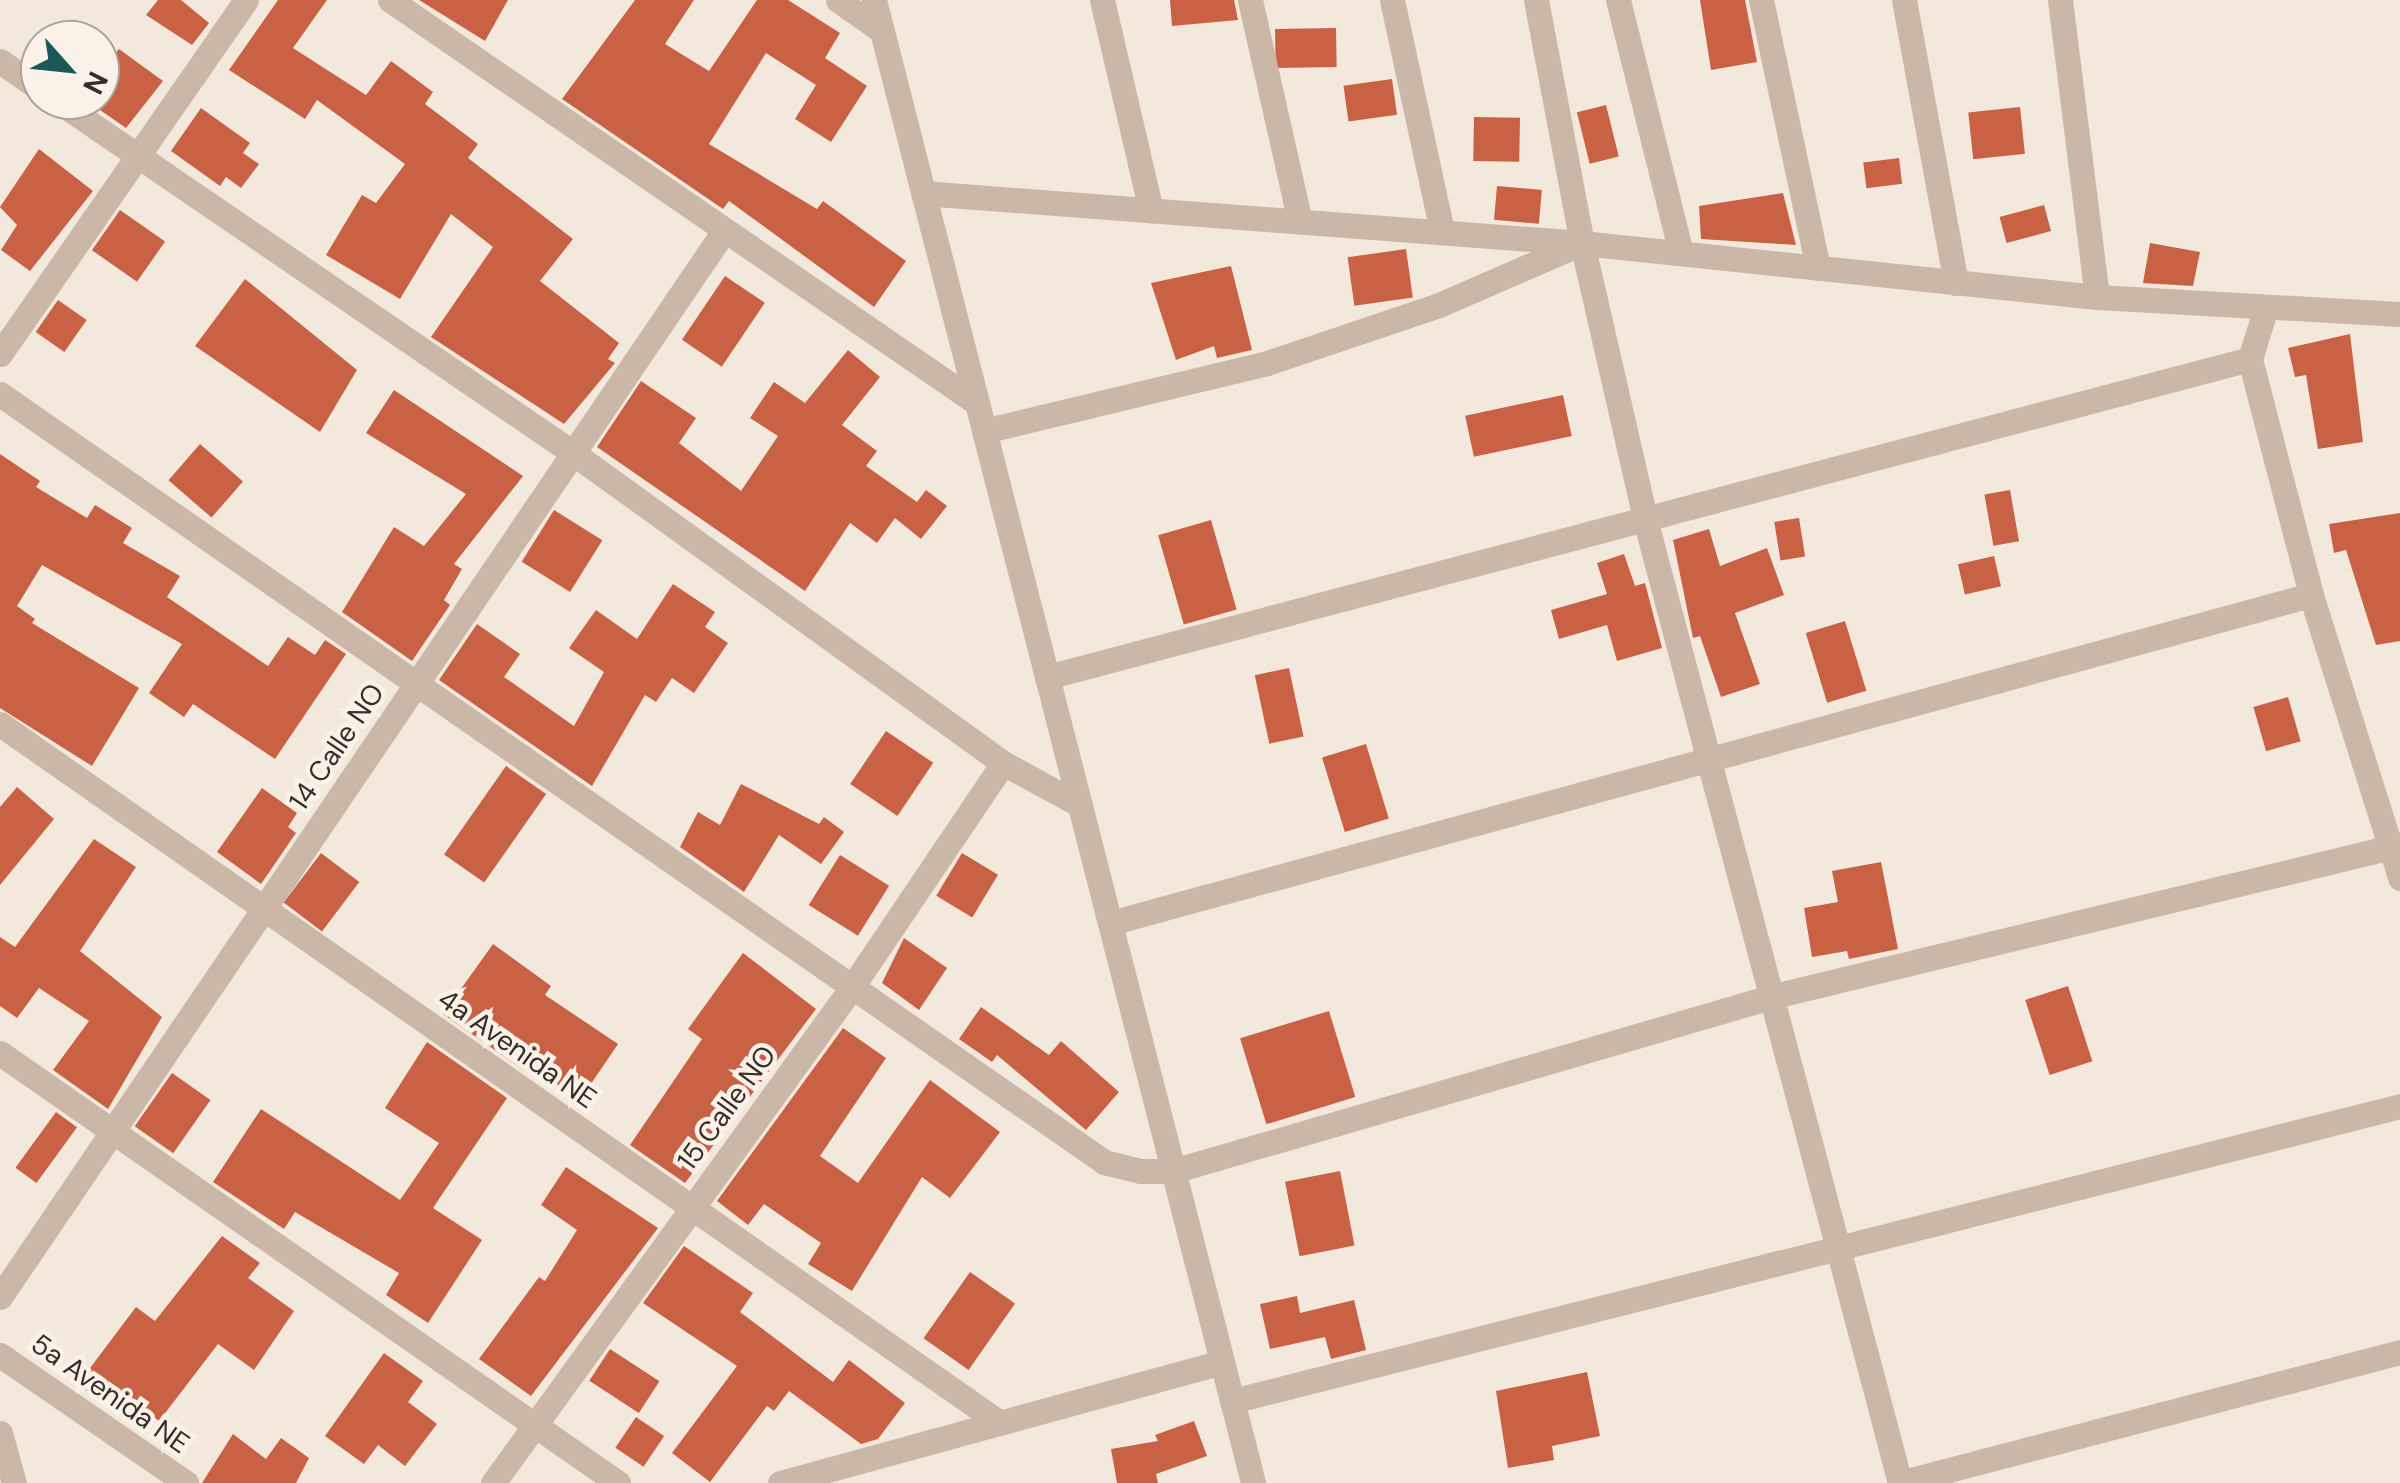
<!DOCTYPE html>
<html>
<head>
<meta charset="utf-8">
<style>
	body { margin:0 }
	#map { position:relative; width:2400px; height:1483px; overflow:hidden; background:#f3e8dc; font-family:"DM Sans",sans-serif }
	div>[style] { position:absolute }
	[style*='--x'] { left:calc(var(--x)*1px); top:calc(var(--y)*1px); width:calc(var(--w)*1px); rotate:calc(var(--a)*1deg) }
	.building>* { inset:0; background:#c96144; transform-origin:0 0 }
	.minor>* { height:25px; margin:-12.5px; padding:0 12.5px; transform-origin:12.5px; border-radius:12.5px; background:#cbb7a7 }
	span { translate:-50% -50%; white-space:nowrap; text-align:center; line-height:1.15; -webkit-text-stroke:9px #faf2e8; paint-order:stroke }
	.street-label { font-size:28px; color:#382d28 }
	.north { position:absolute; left:20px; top:20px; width:100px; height:100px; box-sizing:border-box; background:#faf2e8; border:2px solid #aca39b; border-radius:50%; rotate:117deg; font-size:28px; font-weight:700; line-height:40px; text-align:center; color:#382d28 }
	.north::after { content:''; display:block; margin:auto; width:35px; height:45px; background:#1c575a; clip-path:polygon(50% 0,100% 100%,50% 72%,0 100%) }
</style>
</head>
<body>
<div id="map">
	<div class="building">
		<i style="clip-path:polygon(158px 0,181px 0,209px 23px,192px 45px,146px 15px)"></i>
		<i style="clip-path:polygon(278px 0,327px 0,293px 48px,366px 95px,391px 61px,433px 92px,425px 104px,478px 144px,468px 158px,573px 239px,540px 281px,619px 343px,608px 359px,615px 363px,564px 424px,431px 337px,493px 247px,451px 214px,400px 299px,326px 255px,362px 195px,376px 203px,405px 164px,317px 100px,305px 119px,229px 70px)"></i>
		<i style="clip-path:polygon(419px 0,508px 0,485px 41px)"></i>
		<i style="clip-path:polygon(635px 0,694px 0,665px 44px,709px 71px,757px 0,788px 0,840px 33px,825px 58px,867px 86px,831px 142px,795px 119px,816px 85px,766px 53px,709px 144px,817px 209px,823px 201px,906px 261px,874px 307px,729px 201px,723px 209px,562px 99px)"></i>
		<i style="clip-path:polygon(1170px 0,1234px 0,1238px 20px,1172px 26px)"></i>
		<i style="clip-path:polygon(1700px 0,1745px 0,1757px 62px,1711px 70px)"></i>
		<i style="left:1336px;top:28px;width:39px;height:61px;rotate:89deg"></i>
		<i style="clip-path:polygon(100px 46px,113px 56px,119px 49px,163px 81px,126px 128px,100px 110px)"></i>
		<i style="left:1392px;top:79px;width:36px;height:49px;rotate:82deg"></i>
		<i style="left:1606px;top:105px;width:53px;height:30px;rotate:76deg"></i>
		<i style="left:2020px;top:107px;width:47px;height:52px;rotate:84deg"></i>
		<i style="clip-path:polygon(201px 108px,250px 143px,243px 153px,259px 164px,241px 188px,226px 177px,220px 186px,171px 151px)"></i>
		<i style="left:1474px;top:117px;width:46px;height:44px;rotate:1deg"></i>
		<i style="clip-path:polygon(39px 149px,93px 191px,30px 271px,1px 250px,17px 225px,0 207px)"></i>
		<i style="left:1899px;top:158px;width:26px;height:36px;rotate:83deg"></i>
		<i style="left:1497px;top:186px;width:45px;height:34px;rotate:5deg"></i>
		<i style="clip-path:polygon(1783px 193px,1796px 245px,1701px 239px,1699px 206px)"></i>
		<i style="left:2044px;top:205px;width:27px;height:46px;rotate:75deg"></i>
		<i style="left:120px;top:210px;width:55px;height:49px;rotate:35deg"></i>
		<i style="clip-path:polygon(2150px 243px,2200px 252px,2193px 286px,2143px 283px)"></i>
		<i style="left:1406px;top:249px;width:49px;height:59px;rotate:82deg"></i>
		<i style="clip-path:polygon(1231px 266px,1252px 350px,1217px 358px,1214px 346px,1176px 360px,1151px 283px)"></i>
		<i style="left:725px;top:276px;width:48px;height:77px;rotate:34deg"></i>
		<i style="clip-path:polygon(245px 279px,357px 370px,320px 432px,195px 346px)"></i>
		<i style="left:58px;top:300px;width:35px;height:39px;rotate:35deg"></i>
		<i style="clip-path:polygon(2350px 334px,2363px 442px,2318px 449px,2306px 375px,2295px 377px,2288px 348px)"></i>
		<i style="clip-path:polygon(848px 350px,880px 377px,842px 425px,877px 451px,866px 466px,917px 502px,926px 490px,947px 506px,921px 539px,895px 518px,877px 543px,850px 523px,805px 591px,597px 447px,641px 381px,696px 418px,679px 443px,741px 491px,778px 436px,750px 418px,774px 382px,805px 403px)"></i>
		<i style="clip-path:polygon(394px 390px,523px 476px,454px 564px,462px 569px,444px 600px,450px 605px,412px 661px,342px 612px,394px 527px,424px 546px,466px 494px,366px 433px)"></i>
		<i style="left:1563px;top:395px;width:42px;height:100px;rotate:78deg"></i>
		<i style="left:200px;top:444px;width:57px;height:48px;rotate:41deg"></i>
		<i style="clip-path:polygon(0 454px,40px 481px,36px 487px,87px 518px,95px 505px,132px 528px,123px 543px,180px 576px,167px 597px,268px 666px,288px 637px,315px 655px,325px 640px,346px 654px,275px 759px,193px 704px,184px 717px,149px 693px,182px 644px,42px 565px,17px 606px,35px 619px,32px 623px,139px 688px,92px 766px,0 708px)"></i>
		<i style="left:2010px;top:490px;width:52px;height:26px;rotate:80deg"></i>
		<i style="left:554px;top:510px;width:57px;height:61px;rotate:32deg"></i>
		<i style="clip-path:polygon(2400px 513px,2400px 641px,2376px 645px,2346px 550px,2334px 553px,2329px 524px)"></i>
		<i style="left:1799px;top:518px;width:39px;height:25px;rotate:81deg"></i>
		<i style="left:1211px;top:520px;width:93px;height:55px;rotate:74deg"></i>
		<i style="clip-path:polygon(1709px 529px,1720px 566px,1767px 548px,1784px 595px,1735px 613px,1760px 684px,1721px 697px,1700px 636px,1693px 638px,1673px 540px)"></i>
		<i style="clip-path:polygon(1624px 554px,1635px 586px,1645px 583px,1662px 648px,1617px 661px,1607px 625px,1559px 639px,1551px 610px,1607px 594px,1597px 563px)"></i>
		<i style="left:1994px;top:556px;width:31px;height:37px;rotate:77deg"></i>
		<i style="clip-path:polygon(673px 584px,715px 612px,705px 627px,728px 643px,694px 693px,672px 678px,656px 702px,645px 695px,592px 786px,439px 680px,477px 624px,520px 654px,504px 677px,574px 726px,604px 672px,569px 648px,596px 610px,637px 639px)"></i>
		<i style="left:1845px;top:621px;width:73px;height:41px;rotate:73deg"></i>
		<i style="left:1289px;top:668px;width:70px;height:35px;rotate:78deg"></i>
		<i style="left:2288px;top:697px;width:46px;height:36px;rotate:74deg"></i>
		<i style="left:886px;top:731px;width:57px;height:64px;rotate:34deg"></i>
		<i style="left:1366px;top:744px;width:78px;height:46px;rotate:73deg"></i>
		<i style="left:506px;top:766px;width:49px;height:108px;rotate:35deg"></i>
		<i style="clip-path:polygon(741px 784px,819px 824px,824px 817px,844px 832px,821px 864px,779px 835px,744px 892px,680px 847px,698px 812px,720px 825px)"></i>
		<i style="clip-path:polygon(17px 787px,54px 819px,0 885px,0 807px)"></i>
		<i style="clip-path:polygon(262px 788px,297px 813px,288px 827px,296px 833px,261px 884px,217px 852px)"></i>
		<i style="clip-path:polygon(94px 839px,136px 867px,80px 951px,162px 1017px,108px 1109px,53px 1070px,89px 1021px,39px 988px,17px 1018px,0 1006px,0 937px,15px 947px)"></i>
		<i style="left:321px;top:853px;width:48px;height:62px;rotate:37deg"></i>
		<i style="left:962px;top:853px;width:42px;height:50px;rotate:31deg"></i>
		<i style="left:840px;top:855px;width:58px;height:59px;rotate:32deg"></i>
		<i style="clip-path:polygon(1881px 862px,1898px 949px,1849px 959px,1847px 951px,1812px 957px,1804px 908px,1838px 902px,1832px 871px)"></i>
		<i style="clip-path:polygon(904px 938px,947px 968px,919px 1010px,882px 983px)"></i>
		<i style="clip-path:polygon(493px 944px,551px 986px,545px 995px,618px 1044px,580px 1100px,529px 1065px,525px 1071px,443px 1014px)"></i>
		<i style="clip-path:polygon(743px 953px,816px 1009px,685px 1183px,630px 1145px,702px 1039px,688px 1029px)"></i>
		<i style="left:2068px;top:986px;width:79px;height:45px;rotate:72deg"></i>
		<i style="clip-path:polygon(981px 1007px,1049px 1055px,1061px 1041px,1119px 1092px,1086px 1130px,997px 1055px,992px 1062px,959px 1039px)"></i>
		<i style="left:1329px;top:1011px;width:90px;height:93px;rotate:73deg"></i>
		<i style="clip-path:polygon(843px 1028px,886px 1058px,820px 1156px,858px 1183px,930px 1080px,1000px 1132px,950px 1198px,922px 1177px,852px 1291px,808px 1264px,821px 1243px,764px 1204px,748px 1225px,717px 1201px)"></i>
		<i style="clip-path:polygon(427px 1042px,507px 1098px,433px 1208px,482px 1240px,428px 1323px,386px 1295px,399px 1273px,295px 1212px,284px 1229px,213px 1182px,261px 1109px,400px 1200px,439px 1143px,385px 1108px)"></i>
		<i style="left:172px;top:1073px;width:47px;height:65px;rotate:35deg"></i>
		<i style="left:56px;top:1112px;width:26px;height:69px;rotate:36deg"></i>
		<i style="clip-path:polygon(566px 1167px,658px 1228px,531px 1396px,479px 1359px,539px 1277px,545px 1281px,577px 1230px,541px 1205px)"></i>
		<i style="left:1340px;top:1171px;width:76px;height:56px;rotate:79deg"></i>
		<i style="clip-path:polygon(222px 1236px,260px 1263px,248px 1278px,294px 1311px,254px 1370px,218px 1344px,159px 1421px,115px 1387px,102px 1403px,78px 1384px,136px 1307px,155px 1321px)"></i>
		<i style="clip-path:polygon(684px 1246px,753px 1293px,740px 1312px,833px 1382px,849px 1360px,905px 1403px,878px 1439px,861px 1444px,789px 1391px,774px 1411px,767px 1406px,710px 1482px,672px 1453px,737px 1366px,643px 1303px)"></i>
		<i style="left:970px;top:1272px;width:55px;height:81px;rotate:35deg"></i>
		<i style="clip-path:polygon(1297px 1296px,1300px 1313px,1354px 1300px,1366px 1350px,1331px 1359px,1325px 1337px,1270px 1349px,1260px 1304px)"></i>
		<i style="left:610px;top:1349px;width:59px;height:38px;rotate:33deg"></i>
		<i style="clip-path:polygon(384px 1353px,423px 1381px,408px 1402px,437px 1424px,405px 1466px,378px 1445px,364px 1464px,325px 1436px)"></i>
		<i style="clip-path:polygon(1587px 1372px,1600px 1436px,1552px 1446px,1554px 1460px,1508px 1468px,1496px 1391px)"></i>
		<i style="left:636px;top:1417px;width:34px;height:37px;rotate:34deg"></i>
		<i style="clip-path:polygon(1194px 1421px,1207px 1456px,1156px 1474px,1158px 1483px,1117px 1483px,1111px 1449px,1158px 1441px,1155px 1435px)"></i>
		<i style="clip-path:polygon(233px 1434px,266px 1459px,281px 1438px,309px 1458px,296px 1483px,202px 1483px)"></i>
	</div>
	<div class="minor">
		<i style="--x:390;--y:0;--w:712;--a:34.47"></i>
		<i style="--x:838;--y:0;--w:54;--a:35.2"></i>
		<i style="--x:874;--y:0;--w:1531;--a:75.66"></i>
		<i style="--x:1102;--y:0;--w:216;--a:76.9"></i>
		<i style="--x:1250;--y:0;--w:227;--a:77.3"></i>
		<i style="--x:1392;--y:0;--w:237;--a:77.8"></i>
		<i style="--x:1536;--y:0;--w:247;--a:79.3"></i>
		<i style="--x:1582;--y:243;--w:283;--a:77.1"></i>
		<i style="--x:1645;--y:519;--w:997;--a:75.18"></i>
		<i style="--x:1618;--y:0;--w:261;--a:76"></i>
		<i style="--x:1761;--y:0;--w:274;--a:78"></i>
		<i style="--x:1904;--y:0;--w:288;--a:79.6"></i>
		<i style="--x:2060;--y:0;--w:299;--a:82.9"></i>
		<i style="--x:0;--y:61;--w:49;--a:35"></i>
		<i style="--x:56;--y:100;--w:626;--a:34.32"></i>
		<i style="--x:573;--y:453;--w:530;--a:35.79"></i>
		<i style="--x:1003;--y:763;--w:88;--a:28.6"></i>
		<i style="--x:923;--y:193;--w:661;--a:4.34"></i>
		<i style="--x:1582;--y:243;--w:518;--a:5.99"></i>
		<i style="--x:2097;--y:297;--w:303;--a:3.2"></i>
		<i style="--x:2266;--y:307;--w:54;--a:107.1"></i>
		<i style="--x:2250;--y:359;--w:244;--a:75.5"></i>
		<i style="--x:2311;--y:595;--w:297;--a:72.5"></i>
		<i style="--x:0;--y:354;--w:431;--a:-55.2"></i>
		<i style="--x:0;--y:394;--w:1345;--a:34.82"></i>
		<i style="--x:1104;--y:1162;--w:38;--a:14"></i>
		<i style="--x:1141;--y:1171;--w:32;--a:0"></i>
		<i style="--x:1173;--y:1171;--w:626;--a:-16.23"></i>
		<i style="--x:1774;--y:996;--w:644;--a:-13.56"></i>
		<i style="--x:984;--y:431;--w:291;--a:-13.5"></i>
		<i style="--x:1267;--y:363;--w:182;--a:-18.6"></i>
		<i style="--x:1439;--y:305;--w:150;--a:-23.5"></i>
		<i style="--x:1047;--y:677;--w:1244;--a:-14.81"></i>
		<i style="--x:0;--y:724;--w:1220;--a:34.95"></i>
		<i style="--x:1110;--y:923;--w:1245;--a:-15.28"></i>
		<i style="--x:0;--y:1053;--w:753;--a:34.83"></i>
		<i style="--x:0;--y:1297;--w:1289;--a:-55.82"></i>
		<i style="--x:0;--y:1355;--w:226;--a:34.5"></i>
		<i style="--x:1232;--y:1401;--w:1205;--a:-14.17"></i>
		<i style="--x:0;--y:1433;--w:52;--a:74.4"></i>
		<i style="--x:493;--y:1483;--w:612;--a:-54.1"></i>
		<i style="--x:852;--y:987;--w:270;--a:-56"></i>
		<i style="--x:780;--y:1483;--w:458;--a:-15.3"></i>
		<i style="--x:1899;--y:1483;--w:518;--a:-14.65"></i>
	</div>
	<div class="street-label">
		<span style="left:337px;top:747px;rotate:-56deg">14 Calle NO</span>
		<span style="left:517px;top:1049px;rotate:35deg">4a Avenida NE</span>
		<span style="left:727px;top:1108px;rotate:-54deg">15 Calle NO</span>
		<span style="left:110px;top:1394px;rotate:35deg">5a Avenida NE</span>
	</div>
	<div class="north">N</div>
</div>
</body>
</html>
